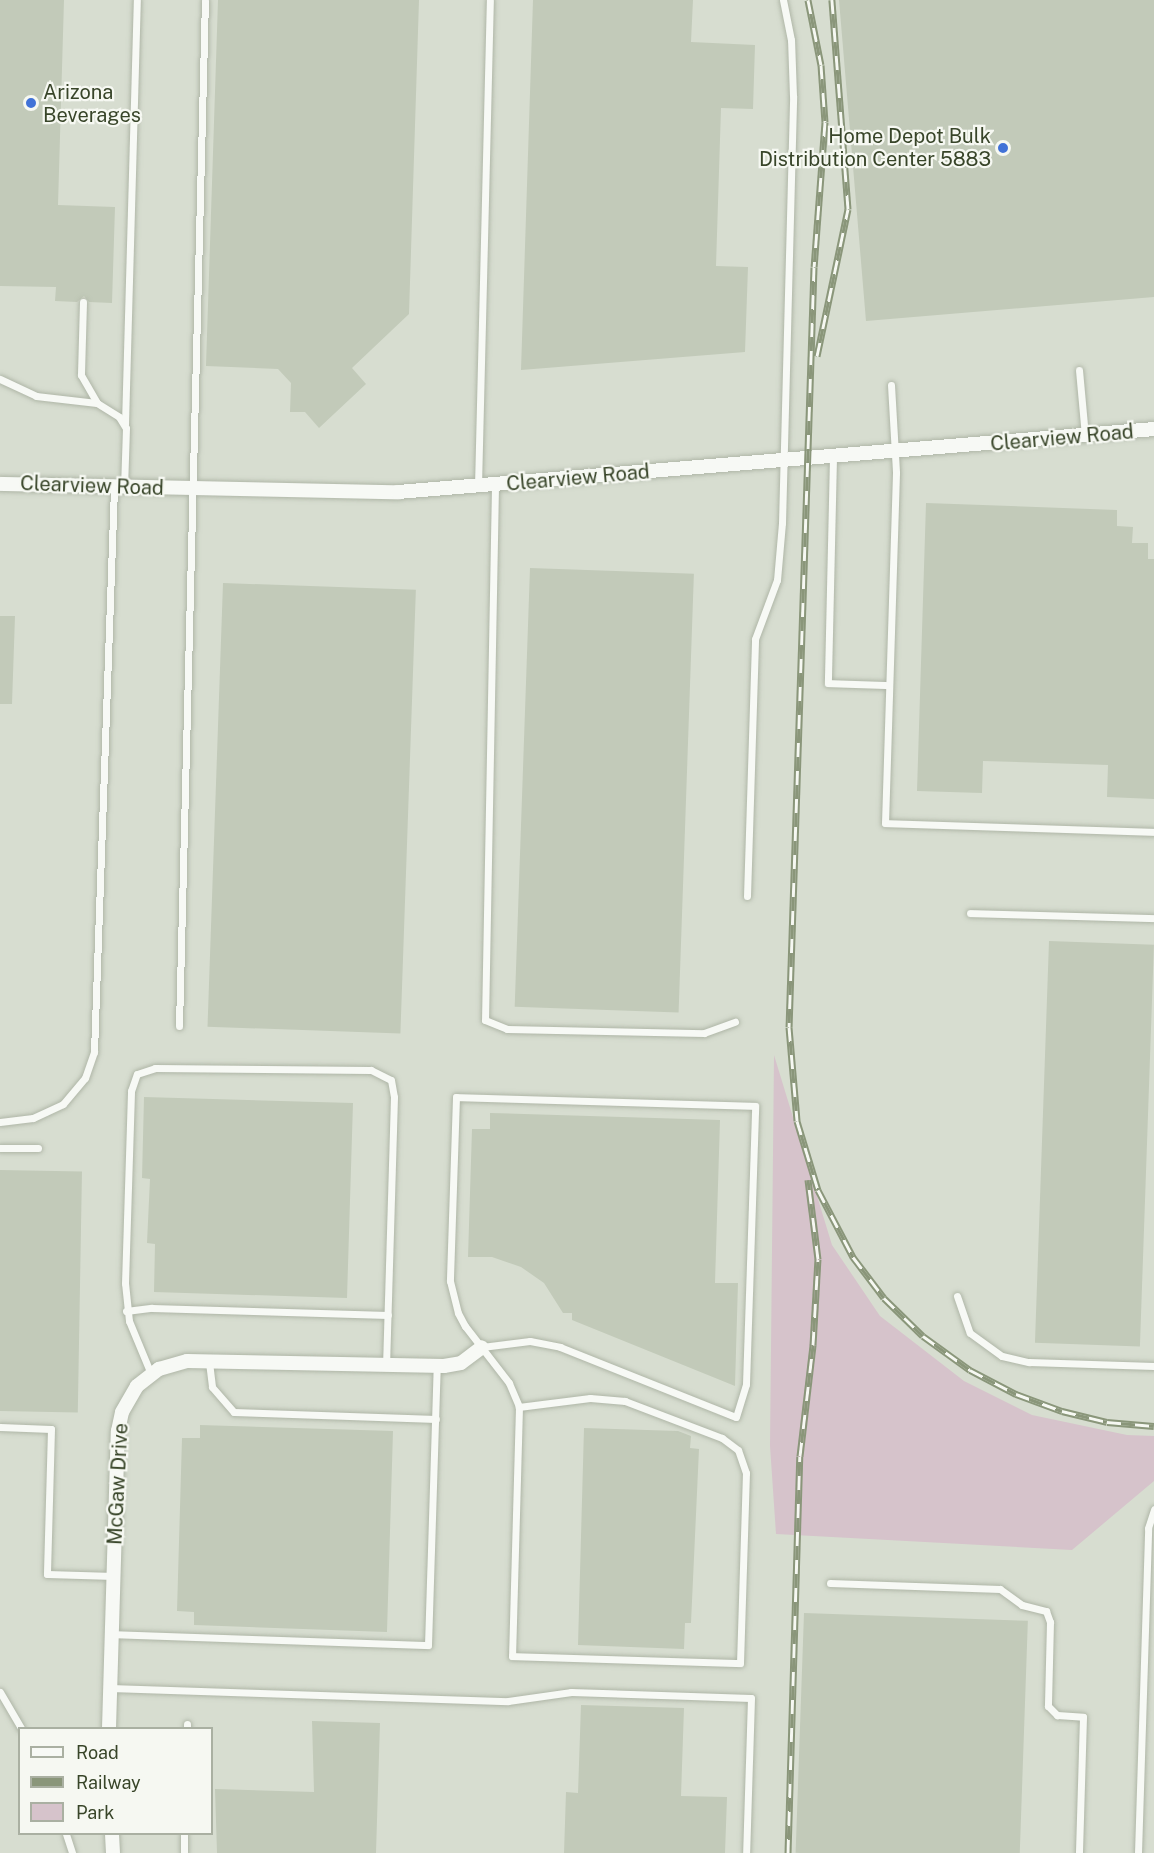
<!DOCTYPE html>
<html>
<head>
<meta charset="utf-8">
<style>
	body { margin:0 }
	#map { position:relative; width:1154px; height:1853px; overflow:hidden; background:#e7ebe2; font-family:"Public Sans",sans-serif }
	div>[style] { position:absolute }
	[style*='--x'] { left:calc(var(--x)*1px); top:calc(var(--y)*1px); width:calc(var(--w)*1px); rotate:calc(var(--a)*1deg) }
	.built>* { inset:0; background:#d7ddd0 }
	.green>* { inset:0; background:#d6c3cb }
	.building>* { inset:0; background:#c2cab9; transform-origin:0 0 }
	.roads { filter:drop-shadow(0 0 2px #afb6a7) drop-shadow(0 0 2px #afb6a7) }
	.lane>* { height:7px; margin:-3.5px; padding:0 3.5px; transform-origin:3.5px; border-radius:3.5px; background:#f7f9f5 }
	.street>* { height:14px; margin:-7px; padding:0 7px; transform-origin:7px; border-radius:7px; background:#f7f9f5 }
	.rail>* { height:7px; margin-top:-3.5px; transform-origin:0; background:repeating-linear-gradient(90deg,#f6f8f2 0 14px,#8a967a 0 28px); box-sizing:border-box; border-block:2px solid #8a967a }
	.dots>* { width:16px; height:16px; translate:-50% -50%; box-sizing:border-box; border:3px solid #f6f8f2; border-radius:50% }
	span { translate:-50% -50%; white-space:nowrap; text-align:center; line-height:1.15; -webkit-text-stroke:4.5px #f6f8f2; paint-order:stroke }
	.poi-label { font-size:20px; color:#384529 }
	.left { translate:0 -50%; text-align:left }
	.right { translate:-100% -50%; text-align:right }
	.street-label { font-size:20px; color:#384529 }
	.legend { position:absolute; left:18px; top:1727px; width:195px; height:108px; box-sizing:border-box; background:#f6f8f2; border:2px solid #aab0a2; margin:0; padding:8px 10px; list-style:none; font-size:18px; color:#384529 }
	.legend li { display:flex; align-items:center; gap:12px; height:30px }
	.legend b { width:30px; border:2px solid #aab0a2 }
</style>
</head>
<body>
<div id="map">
	<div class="built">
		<i style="clip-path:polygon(evenodd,0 0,1154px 0,1154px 1853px,0 1853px,0 0,20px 1728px,212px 1728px,212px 1834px,20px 1834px,20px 1728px)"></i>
	</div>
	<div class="green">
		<i style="clip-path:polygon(774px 1055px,832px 1245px,880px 1316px,964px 1381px,1032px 1415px,1127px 1435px,1154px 1436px,1154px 1481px,1072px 1550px,776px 1534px,770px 1446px)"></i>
	</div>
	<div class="building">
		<i style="clip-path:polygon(0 0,64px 0,58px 205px,115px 207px,112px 303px,89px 302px,84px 296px,77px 302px,55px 301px,56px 287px,0 286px)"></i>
		<i style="clip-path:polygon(218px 0,419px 0,409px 314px,352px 368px,366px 384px,319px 428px,305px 412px,290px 412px,291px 383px,278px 369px,206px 366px)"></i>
		<i style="clip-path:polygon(533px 0,693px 0,691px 42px,755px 45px,753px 109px,721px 108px,716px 266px,748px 267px,745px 352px,521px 370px)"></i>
		<i style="clip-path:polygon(839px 0,1154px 0,1154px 297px,866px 321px)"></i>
		<i style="clip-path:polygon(926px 503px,1117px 510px,1117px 526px,1133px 527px,1132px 543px,1148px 543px,1148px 559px,1154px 559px,1154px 799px,1107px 797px,1108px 765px,983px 761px,982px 793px,917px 791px)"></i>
		<i style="left:530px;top:568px;width:164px;height:439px;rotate:2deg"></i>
		<i style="left:223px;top:583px;width:193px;height:444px;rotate:2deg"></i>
		<i style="clip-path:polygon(0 616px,15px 616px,12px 704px,0 704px)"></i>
		<i style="left:1049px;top:941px;width:105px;height:402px;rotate:2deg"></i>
		<i style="clip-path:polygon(144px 1097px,353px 1103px,347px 1298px,154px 1292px,155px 1244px,147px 1243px,150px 1179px,142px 1178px)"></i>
		<i style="clip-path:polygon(490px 1113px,720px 1120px,715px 1283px,738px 1283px,735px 1386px,572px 1320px,572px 1313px,563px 1313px,544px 1283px,521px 1267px,492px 1257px,468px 1257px,472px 1129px,490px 1129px)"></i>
		<i style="left:0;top:1170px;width:82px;height:241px;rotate:1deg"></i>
		<i style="clip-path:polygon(200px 1425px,393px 1431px,387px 1632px,194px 1625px,194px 1612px,177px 1611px,182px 1438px,200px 1438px)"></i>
		<i style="clip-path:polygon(584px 1428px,678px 1431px,691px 1436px,690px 1448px,699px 1449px,691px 1623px,685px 1623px,684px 1649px,578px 1645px)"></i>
		<i style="left:804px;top:1613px;width:224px;height:240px;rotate:2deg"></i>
		<i style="clip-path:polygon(581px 1705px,684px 1708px,681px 1796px,727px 1797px,725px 1853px,564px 1853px,566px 1792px,578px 1793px)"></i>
		<i style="clip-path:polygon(312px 1721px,380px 1723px,376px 1853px,217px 1853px,215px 1789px,314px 1792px)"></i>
	</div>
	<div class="roads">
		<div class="lane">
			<i style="--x:83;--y:302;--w:73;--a:91.6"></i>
			<i style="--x:81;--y:375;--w:32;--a:60"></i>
			<i style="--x:1079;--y:370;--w:66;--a:84.8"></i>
			<i style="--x:0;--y:379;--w:40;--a:25"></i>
			<i style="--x:36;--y:396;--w:61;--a:6.5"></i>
			<i style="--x:97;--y:403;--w:26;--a:32"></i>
			<i style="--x:119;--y:417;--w:13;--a:58"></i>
			<i style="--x:126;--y:428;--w:59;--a:91.9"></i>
			<i style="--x:891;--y:385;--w:88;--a:86.7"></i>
			<i style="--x:896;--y:473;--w:350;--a:91.8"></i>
			<i style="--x:885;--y:823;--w:269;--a:1.9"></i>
			<i style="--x:125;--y:424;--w:424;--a:-88.4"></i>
			<i style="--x:833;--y:457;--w:226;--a:91.3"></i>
			<i style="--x:828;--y:683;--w:61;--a:1.9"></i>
			<i style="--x:478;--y:486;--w:486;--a:-88.6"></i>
			<i style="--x:495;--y:486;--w:534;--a:91.07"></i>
			<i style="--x:485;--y:1020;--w:24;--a:22"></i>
			<i style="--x:507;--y:1029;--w:197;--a:1.2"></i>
			<i style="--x:704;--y:1033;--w:33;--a:-20"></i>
			<i style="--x:747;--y:896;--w:257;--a:-88.2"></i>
			<i style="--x:755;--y:639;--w:63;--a:-69.6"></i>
			<i style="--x:777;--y:580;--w:57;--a:-85"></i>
			<i style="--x:782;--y:523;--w:427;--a:-88.5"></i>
			<i style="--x:793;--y:96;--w:56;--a:-92"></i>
			<i style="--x:791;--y:40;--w:41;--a:-101.3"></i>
			<i style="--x:970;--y:913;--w:184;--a:1.6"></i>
			<i style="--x:179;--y:1026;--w:1026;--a:-88.55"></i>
			<i style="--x:0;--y:1122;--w:33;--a:-7"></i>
			<i style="--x:33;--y:1118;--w:33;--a:-25"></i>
			<i style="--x:63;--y:1104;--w:34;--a:-50"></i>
			<i style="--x:85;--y:1078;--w:28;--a:-71"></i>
			<i style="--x:94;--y:1052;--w:565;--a:-87.97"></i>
			<i style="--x:0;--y:1148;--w:38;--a:0"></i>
			<i style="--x:957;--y:1296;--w:39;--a:71"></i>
			<i style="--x:970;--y:1333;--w:39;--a:36"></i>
			<i style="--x:1002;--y:1356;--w:28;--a:13"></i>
			<i style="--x:1029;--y:1362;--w:125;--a:1.8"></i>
			<i style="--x:126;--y:1311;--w:26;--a:-7"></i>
			<i style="--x:152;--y:1308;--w:236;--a:1.7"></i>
			<i style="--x:482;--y:1347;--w:48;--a:-7.1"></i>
			<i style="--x:530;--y:1341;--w:31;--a:11"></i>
			<i style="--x:560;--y:1347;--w:189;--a:21.7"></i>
			<i style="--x:736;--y:1417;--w:34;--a:-73"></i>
			<i style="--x:746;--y:1384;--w:278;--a:-88.1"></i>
			<i style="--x:755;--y:1106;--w:299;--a:-178.3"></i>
			<i style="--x:456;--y:1097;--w:184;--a:91.9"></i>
			<i style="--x:450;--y:1281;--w:33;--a:76"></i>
			<i style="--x:458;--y:1313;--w:15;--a:62"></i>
			<i style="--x:465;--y:1326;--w:72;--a:52.3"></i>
			<i style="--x:509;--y:1383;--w:26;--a:67"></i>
			<i style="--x:519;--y:1407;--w:249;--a:91.6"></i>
			<i style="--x:512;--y:1656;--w:228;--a:1.8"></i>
			<i style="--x:740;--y:1663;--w:190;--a:-88.2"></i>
			<i style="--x:746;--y:1473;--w:24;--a:-109"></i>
			<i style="--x:738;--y:1450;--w:20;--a:-143"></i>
			<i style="--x:722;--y:1438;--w:104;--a:-159.1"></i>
			<i style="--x:625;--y:1401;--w:35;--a:-175"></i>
			<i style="--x:590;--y:1398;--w:72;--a:172.8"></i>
			<i style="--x:209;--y:1362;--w:25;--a:83"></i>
			<i style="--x:212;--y:1387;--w:33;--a:49"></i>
			<i style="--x:234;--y:1412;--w:202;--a:2"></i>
			<i style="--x:151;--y:1374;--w:57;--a:-112.5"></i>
			<i style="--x:129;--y:1321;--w:38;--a:-96"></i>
			<i style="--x:125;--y:1283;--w:192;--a:-88.2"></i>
			<i style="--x:131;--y:1091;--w:18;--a:-71"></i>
			<i style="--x:137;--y:1074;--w:19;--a:-18"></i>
			<i style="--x:155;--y:1068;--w:216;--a:0.5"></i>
			<i style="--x:371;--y:1070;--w:22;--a:27"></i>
			<i style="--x:391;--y:1080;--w:17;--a:80"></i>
			<i style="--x:394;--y:1097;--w:268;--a:91.7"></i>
			<i style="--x:0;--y:1427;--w:51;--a:2.2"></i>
			<i style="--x:51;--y:1429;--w:145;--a:91.6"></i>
			<i style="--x:47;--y:1574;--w:67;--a:1.7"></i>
			<i style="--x:830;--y:1583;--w:170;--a:2"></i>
			<i style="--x:1000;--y:1589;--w:27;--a:36"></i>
			<i style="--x:1022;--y:1605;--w:25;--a:14"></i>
			<i style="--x:1046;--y:1611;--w:12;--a:70"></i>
			<i style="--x:1050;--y:1622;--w:84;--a:91.4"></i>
			<i style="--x:1048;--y:1706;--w:13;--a:45"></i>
			<i style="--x:1057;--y:1715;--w:26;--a:4"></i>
			<i style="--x:1083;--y:1717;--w:136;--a:91.7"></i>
			<i style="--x:112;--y:1634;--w:316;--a:2"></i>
			<i style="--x:428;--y:1645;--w:279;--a:-88.2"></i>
			<i style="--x:110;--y:1688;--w:398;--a:1.9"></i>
			<i style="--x:508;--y:1701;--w:64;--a:-8.1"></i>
			<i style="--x:571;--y:1692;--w:180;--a:1.9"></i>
			<i style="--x:751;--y:1698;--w:155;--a:91.8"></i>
			<i style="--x:0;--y:1692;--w:42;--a:59.7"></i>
			<i style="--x:187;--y:1728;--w:4;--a:-90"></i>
			<i style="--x:66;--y:1834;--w:20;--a:72"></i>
			<i style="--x:184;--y:1853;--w:19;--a:-90"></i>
			<i style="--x:1138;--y:1853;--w:325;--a:-88.2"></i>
			<i style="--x:1148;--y:1528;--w:20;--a:-72"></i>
		</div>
		<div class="street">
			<i style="--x:0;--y:484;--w:398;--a:1.2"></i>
			<i style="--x:398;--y:492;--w:759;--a:-4.76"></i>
			<i style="--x:109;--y:1728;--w:297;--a:-88.3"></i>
			<i style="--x:118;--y:1431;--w:19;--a:-78"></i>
			<i style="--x:122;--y:1412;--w:30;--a:-60"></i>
			<i style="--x:137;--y:1386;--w:28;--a:-38"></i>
			<i style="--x:159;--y:1369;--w:29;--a:-16"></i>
			<i style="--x:187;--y:1361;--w:257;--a:1.1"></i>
			<i style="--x:444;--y:1366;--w:17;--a:-10"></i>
			<i style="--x:461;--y:1363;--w:26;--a:-37"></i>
			<i style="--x:112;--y:1834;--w:19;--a:87"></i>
		</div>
	</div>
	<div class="rail">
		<i style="--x:808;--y:0;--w:66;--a:78.7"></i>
		<i style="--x:821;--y:65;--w:57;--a:86"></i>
		<i style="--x:825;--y:122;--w:145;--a:94.3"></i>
		<i style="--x:814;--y:267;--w:760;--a:91.88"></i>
		<i style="--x:789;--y:1027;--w:94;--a:85.1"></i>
		<i style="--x:797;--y:1121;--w:72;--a:73.1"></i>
		<i style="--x:818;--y:1190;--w:76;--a:62.4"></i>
		<i style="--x:853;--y:1257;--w:51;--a:52.9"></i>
		<i style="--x:884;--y:1298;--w:54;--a:44.3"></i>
		<i style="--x:923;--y:1336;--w:58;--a:35.9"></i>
		<i style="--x:970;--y:1370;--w:52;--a:27.6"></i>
		<i style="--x:1016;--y:1394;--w:49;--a:20.3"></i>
		<i style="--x:1062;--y:1411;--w:46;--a:13.7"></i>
		<i style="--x:1107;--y:1422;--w:47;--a:4.9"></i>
		<i style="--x:817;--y:356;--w:150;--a:-78.1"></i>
		<i style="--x:848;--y:209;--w:210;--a:-94.4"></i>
		<i style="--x:788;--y:1853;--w:397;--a:-88.3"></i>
		<i style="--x:800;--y:1456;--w:112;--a:-83.3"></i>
		<i style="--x:813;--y:1345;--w:86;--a:-86.7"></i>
		<i style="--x:818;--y:1259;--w:80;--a:-97.2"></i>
	</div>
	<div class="dots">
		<i style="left:31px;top:103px;background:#4172d7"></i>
		<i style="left:1003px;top:148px;background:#4172d7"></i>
	</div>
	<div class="poi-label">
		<span class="left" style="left:43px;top:104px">Arizona<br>Beverages</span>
		<span class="right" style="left:991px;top:148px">Home Depot Bulk<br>Distribution Center 5883</span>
	</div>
	<div class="street-label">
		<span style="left:1062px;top:438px;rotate:-5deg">Clearview Road</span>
		<span style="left:578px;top:478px;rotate:-5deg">Clearview Road</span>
		<span style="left:92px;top:486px;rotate:2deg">Clearview Road</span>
		<span style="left:118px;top:1484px;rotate:-87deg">McGaw Drive</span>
	</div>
	<ul class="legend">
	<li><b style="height:8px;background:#f7f9f5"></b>Road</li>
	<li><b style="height:8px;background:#8a967a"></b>Railway</li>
	<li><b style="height:16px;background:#d6c3cb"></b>Park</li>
	</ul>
</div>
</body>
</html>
